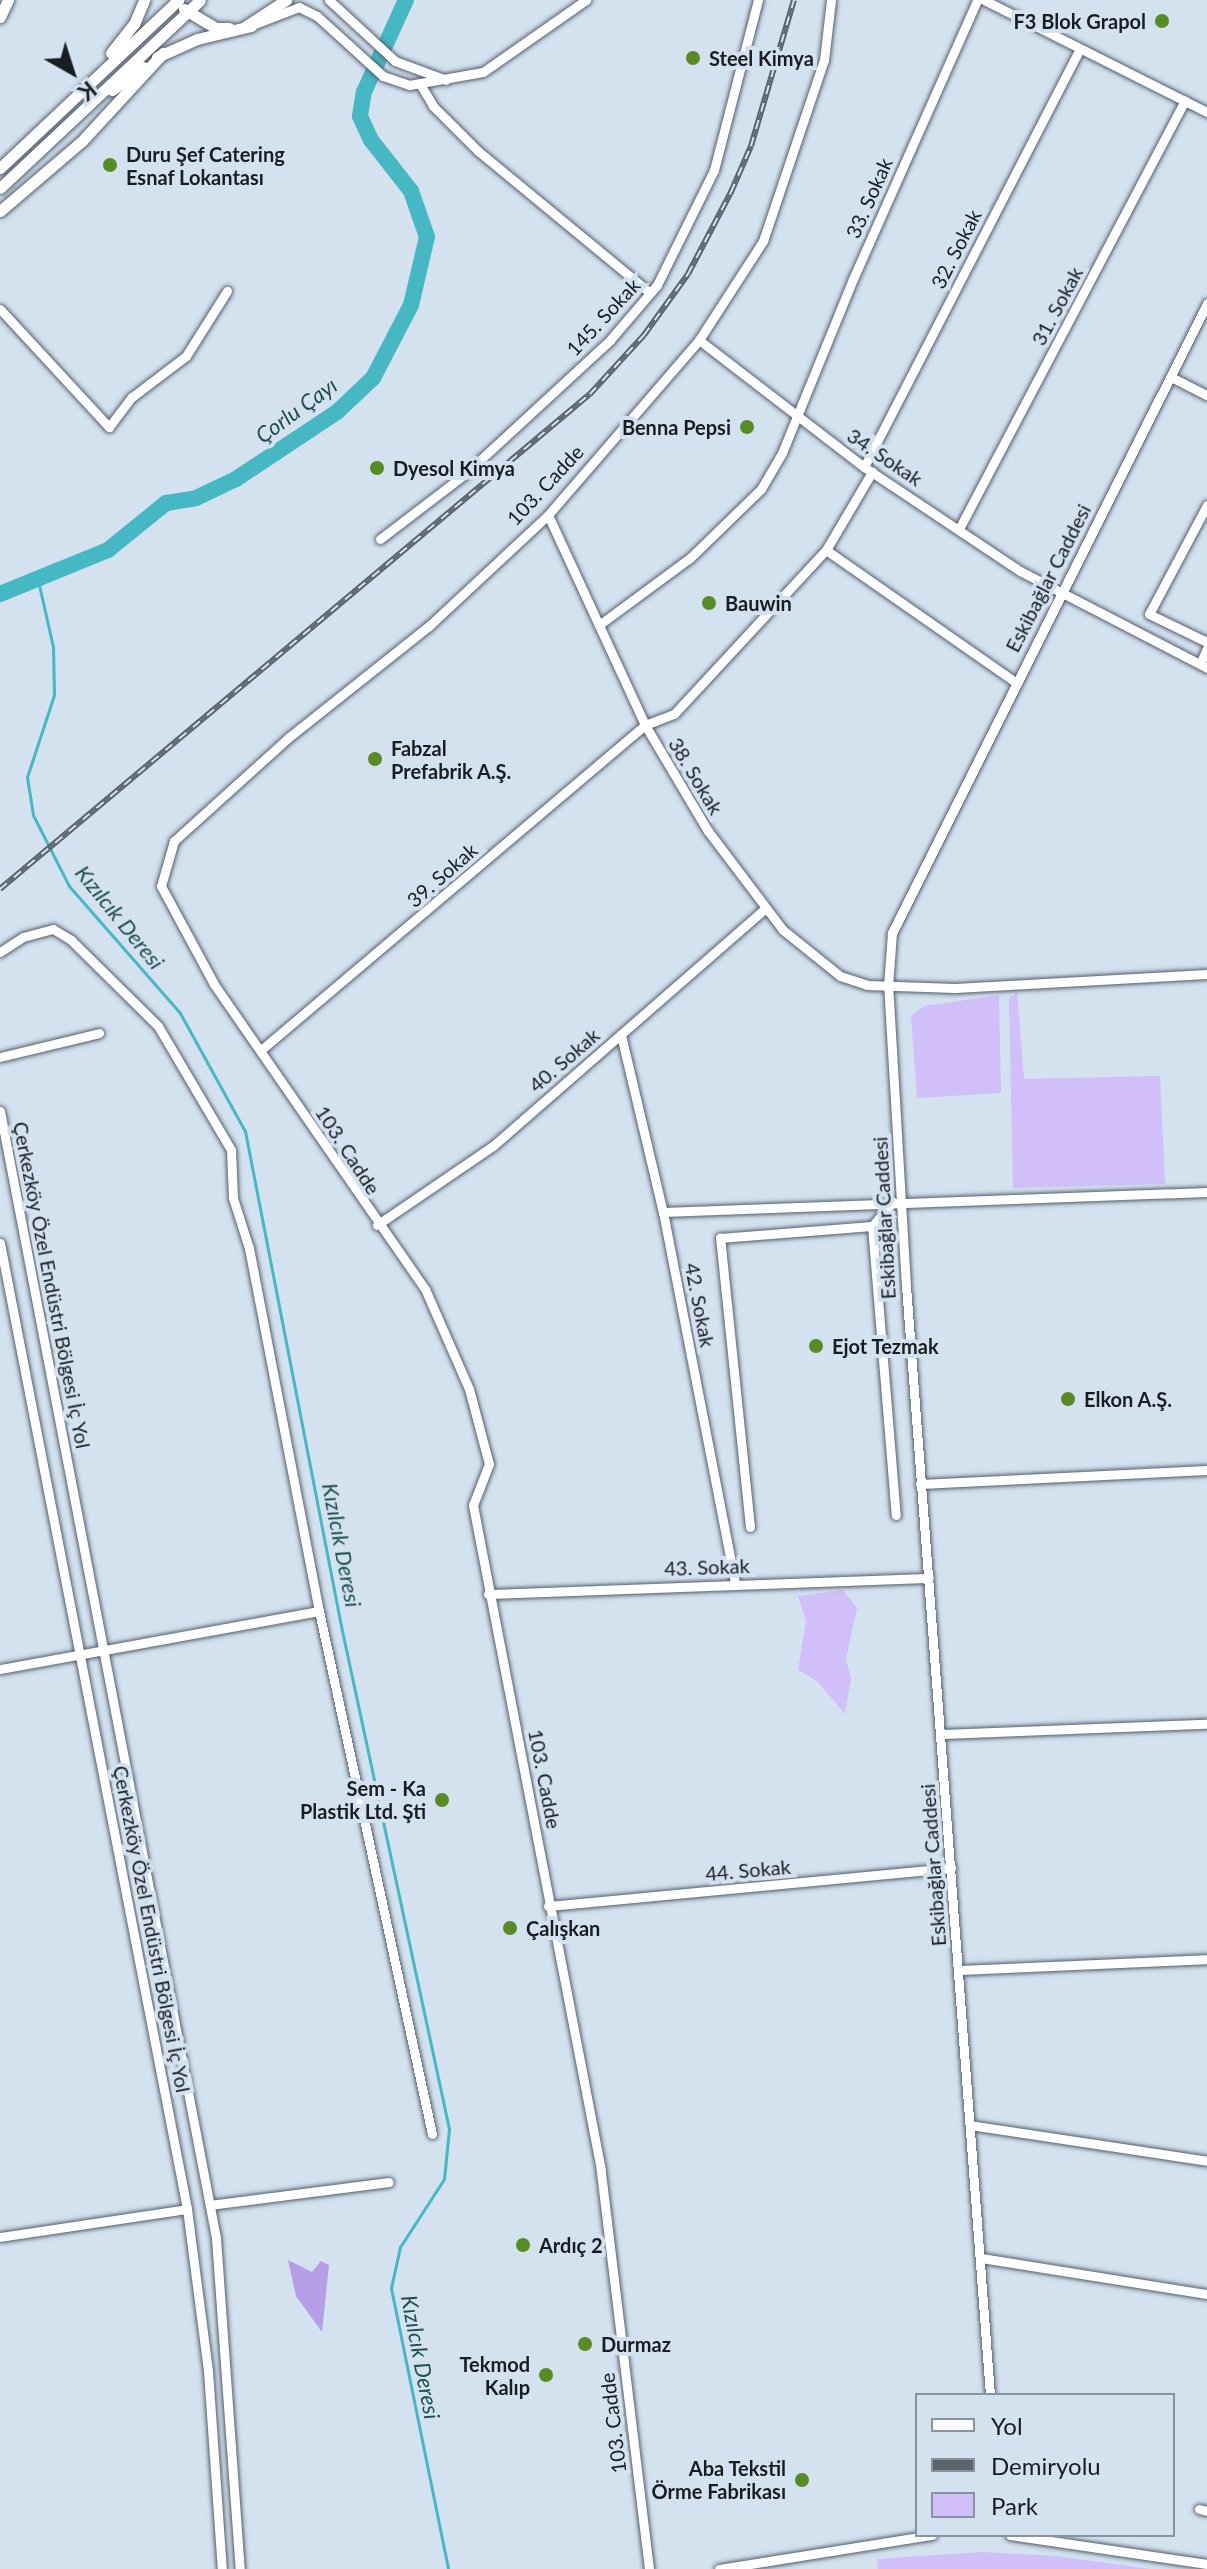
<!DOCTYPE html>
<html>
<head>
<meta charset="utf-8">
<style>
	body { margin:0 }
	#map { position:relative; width:1207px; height:2569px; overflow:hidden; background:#d4e1ef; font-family:Lato,sans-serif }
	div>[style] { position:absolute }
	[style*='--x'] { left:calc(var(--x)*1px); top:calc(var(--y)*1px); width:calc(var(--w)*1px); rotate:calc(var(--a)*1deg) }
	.green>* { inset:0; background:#d0bff8 }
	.forest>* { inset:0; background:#b49ee5 }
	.stream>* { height:3px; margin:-1.5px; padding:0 1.5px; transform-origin:1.5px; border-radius:1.5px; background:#45b8c3 }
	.river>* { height:16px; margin:-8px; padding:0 8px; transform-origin:8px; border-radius:8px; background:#45b8c3 }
	.roads { filter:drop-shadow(0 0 2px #545f6c) drop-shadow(0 0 2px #545f6c) }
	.minor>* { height:9px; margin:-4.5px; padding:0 4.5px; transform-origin:4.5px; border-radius:4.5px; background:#fff }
	.major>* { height:11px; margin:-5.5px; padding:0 5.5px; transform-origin:5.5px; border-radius:5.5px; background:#fff }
	.rail>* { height:6px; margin-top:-3px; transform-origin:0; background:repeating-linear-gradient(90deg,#d4e1ef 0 9px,#5b636b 0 18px); box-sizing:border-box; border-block:2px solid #5b636b }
	.dots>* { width:22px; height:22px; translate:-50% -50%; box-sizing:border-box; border:4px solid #d4e1ef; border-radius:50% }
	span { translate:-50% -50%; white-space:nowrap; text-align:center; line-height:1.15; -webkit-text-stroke:8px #d4e1ef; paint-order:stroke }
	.poi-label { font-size:20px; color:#181d22; font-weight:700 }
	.right { translate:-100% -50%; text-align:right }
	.left { translate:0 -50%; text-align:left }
	.street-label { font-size:20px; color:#181d22 }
	.water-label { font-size:22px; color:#1c4e52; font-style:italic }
	.legend { position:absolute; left:915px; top:2393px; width:260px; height:144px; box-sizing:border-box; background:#d4e1ef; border:2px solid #89939d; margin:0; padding:10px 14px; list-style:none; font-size:24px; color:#181d22 }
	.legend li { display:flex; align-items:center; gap:16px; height:40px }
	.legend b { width:40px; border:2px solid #89939d }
	.north { position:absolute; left:32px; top:32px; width:80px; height:80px; -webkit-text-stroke:6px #d4e1ef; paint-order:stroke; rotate:141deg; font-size:22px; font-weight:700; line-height:32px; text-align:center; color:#181d22 }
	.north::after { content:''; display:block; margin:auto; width:28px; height:36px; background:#181d22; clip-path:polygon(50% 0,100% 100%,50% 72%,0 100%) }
</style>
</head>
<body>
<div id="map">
	<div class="green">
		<i style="clip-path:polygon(1017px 992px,1024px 1079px,1160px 1076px,1165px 1184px,1013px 1188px,1009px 998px)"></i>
		<i style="clip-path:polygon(999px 995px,1001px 1093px,917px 1098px,911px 1016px,924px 1006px)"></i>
		<i style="clip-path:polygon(843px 1590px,857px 1608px,846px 1659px,851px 1679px,845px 1714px,817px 1681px,798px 1670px,806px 1621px,798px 1596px)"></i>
		<i style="clip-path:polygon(982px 2552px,1056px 2556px,1150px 2569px,878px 2569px,877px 2559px)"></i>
	</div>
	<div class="forest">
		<i style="clip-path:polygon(288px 2260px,312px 2272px,321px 2261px,329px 2265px,322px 2332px,296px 2296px)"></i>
	</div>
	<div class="stream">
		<i style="--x:37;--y:576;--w:73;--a:77.3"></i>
		<i style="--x:53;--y:647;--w:48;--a:88.8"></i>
		<i style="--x:54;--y:695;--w:86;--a:108.2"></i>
		<i style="--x:27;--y:777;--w:38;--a:81"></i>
		<i style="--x:33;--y:815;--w:80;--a:63.1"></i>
		<i style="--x:69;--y:886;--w:169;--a:48.8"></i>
		<i style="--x:180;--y:1013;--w:135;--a:61.2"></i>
		<i style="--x:245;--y:1131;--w:504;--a:79.02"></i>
		<i style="--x:341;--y:1626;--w:514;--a:77.88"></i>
		<i style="--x:449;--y:2129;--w:50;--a:95.7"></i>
		<i style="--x:444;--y:2179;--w:81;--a:122.9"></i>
		<i style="--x:400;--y:2247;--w:42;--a:102.4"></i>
		<i style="--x:391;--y:2288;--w:287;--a:78.5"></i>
	</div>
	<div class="river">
		<i style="--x:0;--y:594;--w:117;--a:-22.2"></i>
		<i style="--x:108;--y:550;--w:75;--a:-39"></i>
		<i style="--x:166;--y:503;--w:30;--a:-9"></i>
		<i style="--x:196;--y:498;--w:44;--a:-25.4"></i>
		<i style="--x:236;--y:479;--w:121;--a:-33.6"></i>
		<i style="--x:337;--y:412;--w:50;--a:-43.4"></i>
		<i style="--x:373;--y:378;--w:82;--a:-62.5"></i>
		<i style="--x:411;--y:305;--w:70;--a:-76.8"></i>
		<i style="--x:427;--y:237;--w:49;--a:-109.2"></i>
		<i style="--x:411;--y:191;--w:65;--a:-128.1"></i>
		<i style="--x:371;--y:140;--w:26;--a:-115"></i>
		<i style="--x:360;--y:116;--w:24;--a:-81"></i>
		<i style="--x:364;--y:92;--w:101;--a:-65.5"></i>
	</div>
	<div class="roads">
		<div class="minor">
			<i style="--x:329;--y:0;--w:90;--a:42.7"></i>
			<i style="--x:395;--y:61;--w:54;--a:20.4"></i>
			<i style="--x:984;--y:0;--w:250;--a:26.7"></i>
			<i style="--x:252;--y:25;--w:50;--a:-21"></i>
			<i style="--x:299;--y:7;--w:20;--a:27"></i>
			<i style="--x:317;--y:16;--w:89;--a:42.3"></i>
			<i style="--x:383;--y:76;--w:28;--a:19"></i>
			<i style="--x:409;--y:85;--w:75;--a:-10"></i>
			<i style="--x:483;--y:72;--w:126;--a:-35"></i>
			<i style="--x:420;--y:84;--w:26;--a:59"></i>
			<i style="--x:433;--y:106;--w:64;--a:45"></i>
			<i style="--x:478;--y:151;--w:223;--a:39.5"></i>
			<i style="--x:0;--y:309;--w:161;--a:47.3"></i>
			<i style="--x:109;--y:427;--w:38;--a:-53"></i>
			<i style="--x:132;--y:397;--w:68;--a:-37.2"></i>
			<i style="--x:186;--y:356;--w:77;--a:-57.8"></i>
			<i style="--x:699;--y:340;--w:208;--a:37.6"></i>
			<i style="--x:864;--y:467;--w:187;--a:33.7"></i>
			<i style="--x:1020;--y:571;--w:211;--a:27.4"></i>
			<i style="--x:1173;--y:378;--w:38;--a:27"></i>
			<i style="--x:864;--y:467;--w:471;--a:-62.7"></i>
			<i style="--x:1207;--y:505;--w:123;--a:118"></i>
			<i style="--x:1149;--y:614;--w:64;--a:25.8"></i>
			<i style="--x:548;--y:515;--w:231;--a:65.2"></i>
			<i style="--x:645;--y:725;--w:123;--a:59.3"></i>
			<i style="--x:708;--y:831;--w:124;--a:52.9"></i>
			<i style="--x:783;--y:930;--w:73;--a:38.9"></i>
			<i style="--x:840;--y:976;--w:28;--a:18"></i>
			<i style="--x:867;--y:985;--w:88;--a:2"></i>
			<i style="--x:955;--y:988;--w:252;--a:-3.2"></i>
			<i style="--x:960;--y:527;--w:482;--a:-62.2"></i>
			<i style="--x:380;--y:539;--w:107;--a:-37.4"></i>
			<i style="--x:465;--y:474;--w:197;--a:-42.7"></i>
			<i style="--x:610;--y:340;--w:72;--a:-49.5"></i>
			<i style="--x:657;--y:285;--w:128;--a:-63.6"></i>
			<i style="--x:714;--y:170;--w:176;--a:-75.5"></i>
			<i style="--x:826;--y:550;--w:231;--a:34.9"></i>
			<i style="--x:599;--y:625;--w:113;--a:-36.4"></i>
			<i style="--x:690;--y:558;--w:99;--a:-44.2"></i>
			<i style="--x:761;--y:489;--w:42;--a:-59.7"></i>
			<i style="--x:782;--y:453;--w:188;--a:-67.8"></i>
			<i style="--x:853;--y:279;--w:305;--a:-66"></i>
			<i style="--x:1200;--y:664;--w:17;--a:-66"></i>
			<i style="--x:0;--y:952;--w:27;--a:-33"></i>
			<i style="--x:23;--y:937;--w:31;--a:-15"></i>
			<i style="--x:53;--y:929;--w:21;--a:31"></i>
			<i style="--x:71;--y:940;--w:122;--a:44.7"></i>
			<i style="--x:158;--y:1026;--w:144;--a:59.5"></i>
			<i style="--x:231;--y:1150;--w:48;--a:87.6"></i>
			<i style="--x:233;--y:1198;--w:52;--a:72.3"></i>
			<i style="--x:249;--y:1248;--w:370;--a:79.1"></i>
			<i style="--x:319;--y:1611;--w:535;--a:77.81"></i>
			<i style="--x:621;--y:1035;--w:182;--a:76.7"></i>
			<i style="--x:663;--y:1212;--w:379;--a:79"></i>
			<i style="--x:261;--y:1050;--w:503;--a:-40.24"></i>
			<i style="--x:645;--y:725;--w:31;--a:-21"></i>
			<i style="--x:674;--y:714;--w:224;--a:-47.2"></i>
			<i style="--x:826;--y:550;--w:91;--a:-59.5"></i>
			<i style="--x:0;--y:1057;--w:102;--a:-13.6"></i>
			<i style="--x:0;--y:1111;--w:1148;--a:79.15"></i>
			<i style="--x:216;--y:2238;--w:332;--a:85.9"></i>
			<i style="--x:663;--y:1212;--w:544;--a:-2.11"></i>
			<i style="--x:377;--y:1225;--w:140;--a:-34.3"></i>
			<i style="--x:493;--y:1146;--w:361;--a:-41.1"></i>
			<i style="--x:872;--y:1226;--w:32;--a:-49"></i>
			<i style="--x:0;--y:1243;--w:984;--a:79.04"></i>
			<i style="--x:187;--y:2209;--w:163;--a:82.6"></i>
			<i style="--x:208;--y:2371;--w:198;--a:86"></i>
			<i style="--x:920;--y:1484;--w:287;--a:-2.8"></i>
			<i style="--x:750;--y:1527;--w:291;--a:-95.9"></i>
			<i style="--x:720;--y:1238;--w:152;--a:-4.5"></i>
			<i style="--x:872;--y:1226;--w:290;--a:85.3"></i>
			<i style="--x:488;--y:1594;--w:441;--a:-2.1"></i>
			<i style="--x:0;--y:1669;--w:324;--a:-10.3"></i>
			<i style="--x:941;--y:1734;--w:266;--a:-2.2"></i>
			<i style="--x:548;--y:1906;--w:405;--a:-5.4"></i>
			<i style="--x:959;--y:1970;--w:248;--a:-2.5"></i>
			<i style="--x:970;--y:2125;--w:240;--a:8.6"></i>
			<i style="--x:210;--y:2205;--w:180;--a:-7.3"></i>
			<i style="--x:0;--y:2237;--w:189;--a:-8.5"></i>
			<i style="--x:981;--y:2258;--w:229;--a:9.1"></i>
			<i style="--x:990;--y:2395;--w:1112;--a:-94.33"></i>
			<i style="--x:906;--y:1286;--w:301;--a:-93.4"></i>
			<i style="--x:888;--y:986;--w:53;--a:-85.7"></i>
			<i style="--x:892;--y:933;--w:704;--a:-63.43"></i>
			<i style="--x:1199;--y:2509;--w:8;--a:14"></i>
			<i style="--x:1010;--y:2535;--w:199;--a:8.4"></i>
			<i style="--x:649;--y:2569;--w:402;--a:-96.9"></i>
			<i style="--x:601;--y:2170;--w:677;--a:-100.9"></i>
			<i style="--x:473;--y:1505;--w:44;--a:-68.7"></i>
			<i style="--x:489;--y:1464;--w:78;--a:-104.9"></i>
			<i style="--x:469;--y:1389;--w:109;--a:-113.7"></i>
			<i style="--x:425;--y:1289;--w:371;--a:-124.7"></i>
			<i style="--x:214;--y:984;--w:111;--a:-118.4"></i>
			<i style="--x:161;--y:886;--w:47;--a:-73.9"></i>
			<i style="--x:174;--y:841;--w:154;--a:-42.1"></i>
			<i style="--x:288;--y:738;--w:180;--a:-38.5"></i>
			<i style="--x:429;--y:626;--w:163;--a:-43"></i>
			<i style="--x:548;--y:515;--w:231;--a:-49.2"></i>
			<i style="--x:699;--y:340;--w:118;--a:-57.1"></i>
			<i style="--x:763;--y:241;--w:191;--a:-71.4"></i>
			<i style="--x:824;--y:60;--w:60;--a:-83.3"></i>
			<i style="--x:719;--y:2569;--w:216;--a:-9.1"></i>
		</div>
		<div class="major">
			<i style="--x:184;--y:9;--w:37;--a:31"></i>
			<i style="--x:216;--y:28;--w:13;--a:0"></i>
			<i style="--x:0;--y:17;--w:19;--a:-65"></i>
			<i style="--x:246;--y:26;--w:48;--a:-33"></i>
			<i style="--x:111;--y:53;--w:37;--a:-52"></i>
			<i style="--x:134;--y:24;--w:26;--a:-67"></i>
			<i style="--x:157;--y:57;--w:44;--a:-24.2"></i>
			<i style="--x:197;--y:39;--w:56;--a:-13.5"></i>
			<i style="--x:112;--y:90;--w:39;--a:-36"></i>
			<i style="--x:0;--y:168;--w:245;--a:-43.3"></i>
			<i style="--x:0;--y:188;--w:274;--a:-43.2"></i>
			<i style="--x:0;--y:211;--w:108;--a:-40.5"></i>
			<i style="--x:82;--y:141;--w:120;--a:-47.4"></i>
		</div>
	</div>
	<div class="rail">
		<i style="--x:0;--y:889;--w:770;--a:-40"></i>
		<i style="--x:590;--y:394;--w:80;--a:-47.5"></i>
		<i style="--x:644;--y:335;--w:75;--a:-54.2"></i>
		<i style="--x:688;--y:274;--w:93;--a:-62.3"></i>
		<i style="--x:731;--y:192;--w:50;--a:-66.5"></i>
		<i style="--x:751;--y:146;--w:152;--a:-73.6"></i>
	</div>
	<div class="dots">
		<i style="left:1162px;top:21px;background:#578c25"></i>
		<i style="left:693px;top:58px;background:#578c25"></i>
		<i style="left:110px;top:165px;background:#578c25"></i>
		<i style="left:747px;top:427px;background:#578c25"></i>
		<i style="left:377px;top:468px;background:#578c25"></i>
		<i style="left:709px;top:603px;background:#578c25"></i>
		<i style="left:375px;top:759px;background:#578c25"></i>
		<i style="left:816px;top:1346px;background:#578c25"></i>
		<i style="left:1068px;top:1399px;background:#578c25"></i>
		<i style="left:442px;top:1800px;background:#578c25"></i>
		<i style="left:510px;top:1928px;background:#578c25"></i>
		<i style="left:523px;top:2245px;background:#578c25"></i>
		<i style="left:585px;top:2344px;background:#578c25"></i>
		<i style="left:546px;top:2375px;background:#578c25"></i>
		<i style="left:802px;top:2480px;background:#578c25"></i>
	</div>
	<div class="poi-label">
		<span class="right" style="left:1146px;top:21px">F3 Blok Grapol</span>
		<span class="left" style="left:709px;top:58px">Steel Kimya</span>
		<span class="left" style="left:126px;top:166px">Duru Şef Catering<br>Esnaf Lokantası</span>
		<span class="right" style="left:731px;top:427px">Benna Pepsi</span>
		<span class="left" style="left:393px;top:468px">Dyesol Kimya</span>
		<span class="left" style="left:725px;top:603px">Bauwin</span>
		<span class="left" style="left:391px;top:760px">Fabzal<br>Prefabrik A.Ş.</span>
		<span class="left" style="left:832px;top:1346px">Ejot Tezmak</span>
		<span class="left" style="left:1084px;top:1399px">Elkon A.Ş.</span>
		<span class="right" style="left:426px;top:1800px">Sem - Ka<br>Plastik Ltd. Şti</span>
		<span class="left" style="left:526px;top:1928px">Çalışkan</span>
		<span class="left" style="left:539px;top:2245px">Ardıç 2</span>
		<span class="left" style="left:601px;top:2344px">Durmaz</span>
		<span class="right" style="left:530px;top:2376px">Tekmod<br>Kalıp</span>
		<span class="right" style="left:786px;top:2480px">Aba Tekstil<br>Örme Fabrikası</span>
	</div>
	<div class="street-label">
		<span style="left:869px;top:198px;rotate:-66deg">33. Sokak</span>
		<span style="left:956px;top:249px;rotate:-63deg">32. Sokak</span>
		<span style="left:1057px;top:306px;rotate:-62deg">31. Sokak</span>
		<span style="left:603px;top:317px;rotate:-47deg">145. Sokak</span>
		<span style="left:885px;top:457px;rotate:34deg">34. Sokak</span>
		<span style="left:545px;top:485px;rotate:-47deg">103. Cadde</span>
		<span style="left:1048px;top:578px;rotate:-63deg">Eskibağlar Caddesi</span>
		<span style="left:696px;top:776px;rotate:59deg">38. Sokak</span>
		<span style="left:442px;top:875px;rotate:-41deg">39. Sokak</span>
		<span style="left:564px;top:1060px;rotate:-41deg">40. Sokak</span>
		<span style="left:348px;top:1150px;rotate:57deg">103. Cadde</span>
		<span style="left:884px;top:1218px;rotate:-93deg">Eskibağlar Caddesi</span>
		<span style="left:52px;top:1285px;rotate:79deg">Çerkezköy Özel Endüstri Bölgesi İç Yol</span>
		<span style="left:700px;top:1305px;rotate:79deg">42. Sokak</span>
		<span style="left:707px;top:1567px;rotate:-2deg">43. Sokak</span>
		<span style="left:545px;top:1779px;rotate:79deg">103. Cadde</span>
		<span style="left:933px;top:1865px;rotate:-94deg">Eskibağlar Caddesi</span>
		<span style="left:748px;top:1870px;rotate:-5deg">44. Sokak</span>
		<span style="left:152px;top:1929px;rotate:79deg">Çerkezköy Özel Endüstri Bölgesi İç Yol</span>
		<span style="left:613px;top:2423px;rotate:-97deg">103. Cadde</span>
	</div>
	<div class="water-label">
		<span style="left:296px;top:410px;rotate:-36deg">Çorlu Çayı</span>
		<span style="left:120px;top:917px;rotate:51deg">Kızılcık Deresi</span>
		<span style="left:342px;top:1545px;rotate:79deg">Kızılcık Deresi</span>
		<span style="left:421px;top:2357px;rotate:79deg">Kızılcık Deresi</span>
	</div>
	<ul class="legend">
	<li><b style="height:10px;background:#fff"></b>Yol</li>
	<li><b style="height:10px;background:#5b636b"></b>Demiryolu</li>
	<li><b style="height:22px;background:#d0bff8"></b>Park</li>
	</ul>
	<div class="north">K</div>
</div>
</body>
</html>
